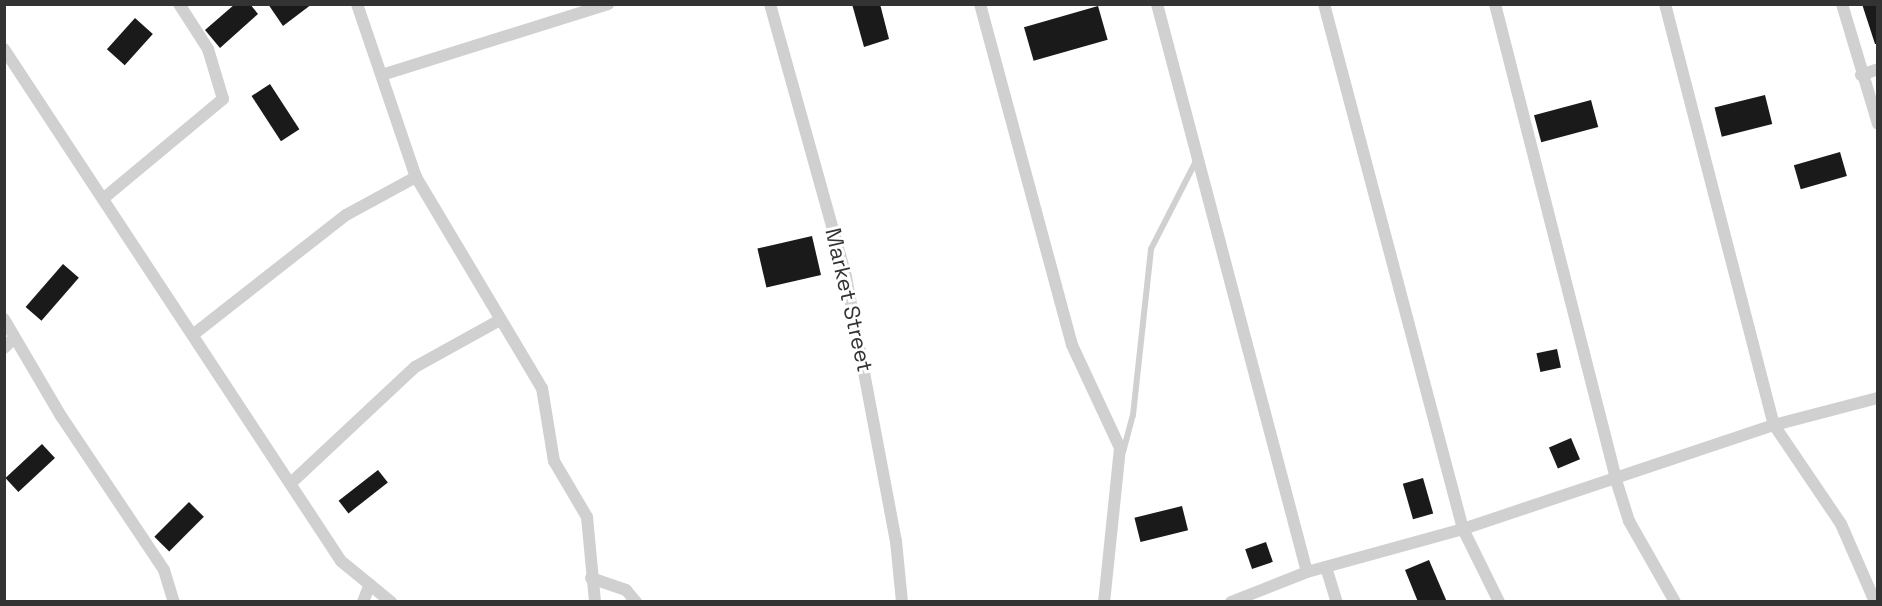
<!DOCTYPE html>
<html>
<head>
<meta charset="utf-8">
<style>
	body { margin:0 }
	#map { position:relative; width:1882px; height:606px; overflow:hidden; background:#fff; font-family:"Space Grotesk",sans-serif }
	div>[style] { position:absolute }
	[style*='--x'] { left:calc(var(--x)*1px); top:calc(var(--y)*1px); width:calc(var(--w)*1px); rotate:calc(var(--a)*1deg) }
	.building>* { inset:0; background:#1a1a1a; transform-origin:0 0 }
	.service>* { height:6px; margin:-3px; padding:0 3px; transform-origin:3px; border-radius:3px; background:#d0d0d0 }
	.minor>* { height:12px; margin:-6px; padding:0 6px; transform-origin:6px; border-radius:6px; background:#d0d0d0 }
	span { translate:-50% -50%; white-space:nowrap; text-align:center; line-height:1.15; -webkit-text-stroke:6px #fff; paint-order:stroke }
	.street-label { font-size:22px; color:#333 }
	.frame { position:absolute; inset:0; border:6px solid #333; pointer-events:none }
</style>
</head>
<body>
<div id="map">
	<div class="building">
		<i style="clip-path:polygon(235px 4px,250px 4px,258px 14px,220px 48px,205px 30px)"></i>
		<i style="clip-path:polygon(268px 4px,312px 4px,283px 26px)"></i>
		<i style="clip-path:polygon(852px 4px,880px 4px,889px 39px,864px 47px)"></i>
		<i style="clip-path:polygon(1862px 4px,1878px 4px,1878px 44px,1875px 44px)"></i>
		<i style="left:1098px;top:6px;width:35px;height:77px;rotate:74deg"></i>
		<i style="left:135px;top:18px;width:24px;height:42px;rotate:42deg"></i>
		<i style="left:270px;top:84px;width:54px;height:22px;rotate:57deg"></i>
		<i style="left:1765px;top:95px;width:30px;height:52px;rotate:76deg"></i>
		<i style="left:1591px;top:100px;width:28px;height:59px;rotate:75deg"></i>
		<i style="left:1840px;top:152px;width:25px;height:48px;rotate:74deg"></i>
		<i style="left:812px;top:236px;width:40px;height:56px;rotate:77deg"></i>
		<i style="left:63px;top:264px;width:21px;height:57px;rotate:41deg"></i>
		<i style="left:1557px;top:349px;width:19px;height:21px;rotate:78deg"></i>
		<i style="left:1571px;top:438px;width:23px;height:24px;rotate:67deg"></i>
		<i style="left:42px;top:444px;width:19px;height:50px;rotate:47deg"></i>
		<i style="left:378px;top:470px;width:16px;height:50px;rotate:52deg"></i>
		<i style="left:1423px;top:478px;width:37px;height:21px;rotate:74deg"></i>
		<i style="left:189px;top:502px;width:21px;height:49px;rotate:45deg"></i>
		<i style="left:1182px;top:506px;width:25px;height:49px;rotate:76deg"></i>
		<i style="left:1266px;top:542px;width:21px;height:22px;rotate:71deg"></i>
		<i style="clip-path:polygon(1429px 560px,1447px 602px,1418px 602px,1405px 570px)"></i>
	</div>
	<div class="service">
		<i style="--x:1123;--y:452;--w:38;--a:-75"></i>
		<i style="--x:1133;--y:415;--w:167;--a:-83.8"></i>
		<i style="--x:1151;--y:249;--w:97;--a:-62.9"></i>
	</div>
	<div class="minor">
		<i style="--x:357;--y:4;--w:183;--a:71.2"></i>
		<i style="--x:416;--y:177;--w:246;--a:59.2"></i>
		<i style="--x:542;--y:388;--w:74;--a:80.7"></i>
		<i style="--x:554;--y:461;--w:65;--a:59.5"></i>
		<i style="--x:587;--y:517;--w:85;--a:84.6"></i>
		<i style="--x:770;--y:4;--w:283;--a:74.4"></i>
		<i style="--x:846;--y:277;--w:269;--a:79.3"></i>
		<i style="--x:896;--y:541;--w:61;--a:84.4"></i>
		<i style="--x:980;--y:4;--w:353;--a:74.9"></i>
		<i style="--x:1072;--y:345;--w:114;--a:65"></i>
		<i style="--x:1120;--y:448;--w:155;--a:95.9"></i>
		<i style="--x:1157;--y:4;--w:587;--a:75.21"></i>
		<i style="--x:1324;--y:4;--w:543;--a:75.17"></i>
		<i style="--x:1463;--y:529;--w:81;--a:63.7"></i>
		<i style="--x:1495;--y:4;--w:491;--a:75.7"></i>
		<i style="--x:1616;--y:480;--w:43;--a:72.4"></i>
		<i style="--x:1629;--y:521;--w:93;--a:60.4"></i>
		<i style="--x:1665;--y:4;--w:435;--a:75.5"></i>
		<i style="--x:1774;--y:425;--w:120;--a:55.9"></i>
		<i style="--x:1841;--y:524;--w:85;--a:66.4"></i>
		<i style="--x:1842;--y:4;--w:125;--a:73.3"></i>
		<i style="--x:4;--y:49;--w:613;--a:56.65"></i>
		<i style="--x:341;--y:561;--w:65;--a:39.4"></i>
		<i style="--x:385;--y:74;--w:234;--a:-17.4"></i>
		<i style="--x:1861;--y:75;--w:18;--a:-19"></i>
		<i style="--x:104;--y:198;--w:155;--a:-39.8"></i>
		<i style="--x:223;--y:99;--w:52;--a:-106.7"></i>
		<i style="--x:208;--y:49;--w:54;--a:-122.8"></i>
		<i style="--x:4;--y:319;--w:113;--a:59.6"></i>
		<i style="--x:61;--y:416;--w:185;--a:56.2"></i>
		<i style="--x:164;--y:570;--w:34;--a:73"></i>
		<i style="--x:194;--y:334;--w:193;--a:-38.1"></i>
		<i style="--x:346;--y:215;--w:80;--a:-28.5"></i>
		<i style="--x:4;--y:348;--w:14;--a:-45"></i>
		<i style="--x:291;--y:483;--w:170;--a:-43.1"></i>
		<i style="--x:415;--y:367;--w:97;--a:-28.9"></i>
		<i style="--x:1326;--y:567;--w:37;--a:73"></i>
		<i style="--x:591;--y:578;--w:37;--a:19"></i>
		<i style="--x:626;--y:590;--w:16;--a:50"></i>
		<i style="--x:363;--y:602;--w:19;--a:-69"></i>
		<i style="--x:1231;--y:602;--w:82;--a:-21.5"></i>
		<i style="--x:1307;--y:572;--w:162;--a:-15.4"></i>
		<i style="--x:1463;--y:529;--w:328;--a:-18.5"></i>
		<i style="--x:1774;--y:425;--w:107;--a:-14.6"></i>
	</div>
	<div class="street-label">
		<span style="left:849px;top:300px;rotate:77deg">Market Street</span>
	</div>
	<div class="frame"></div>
</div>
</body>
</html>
